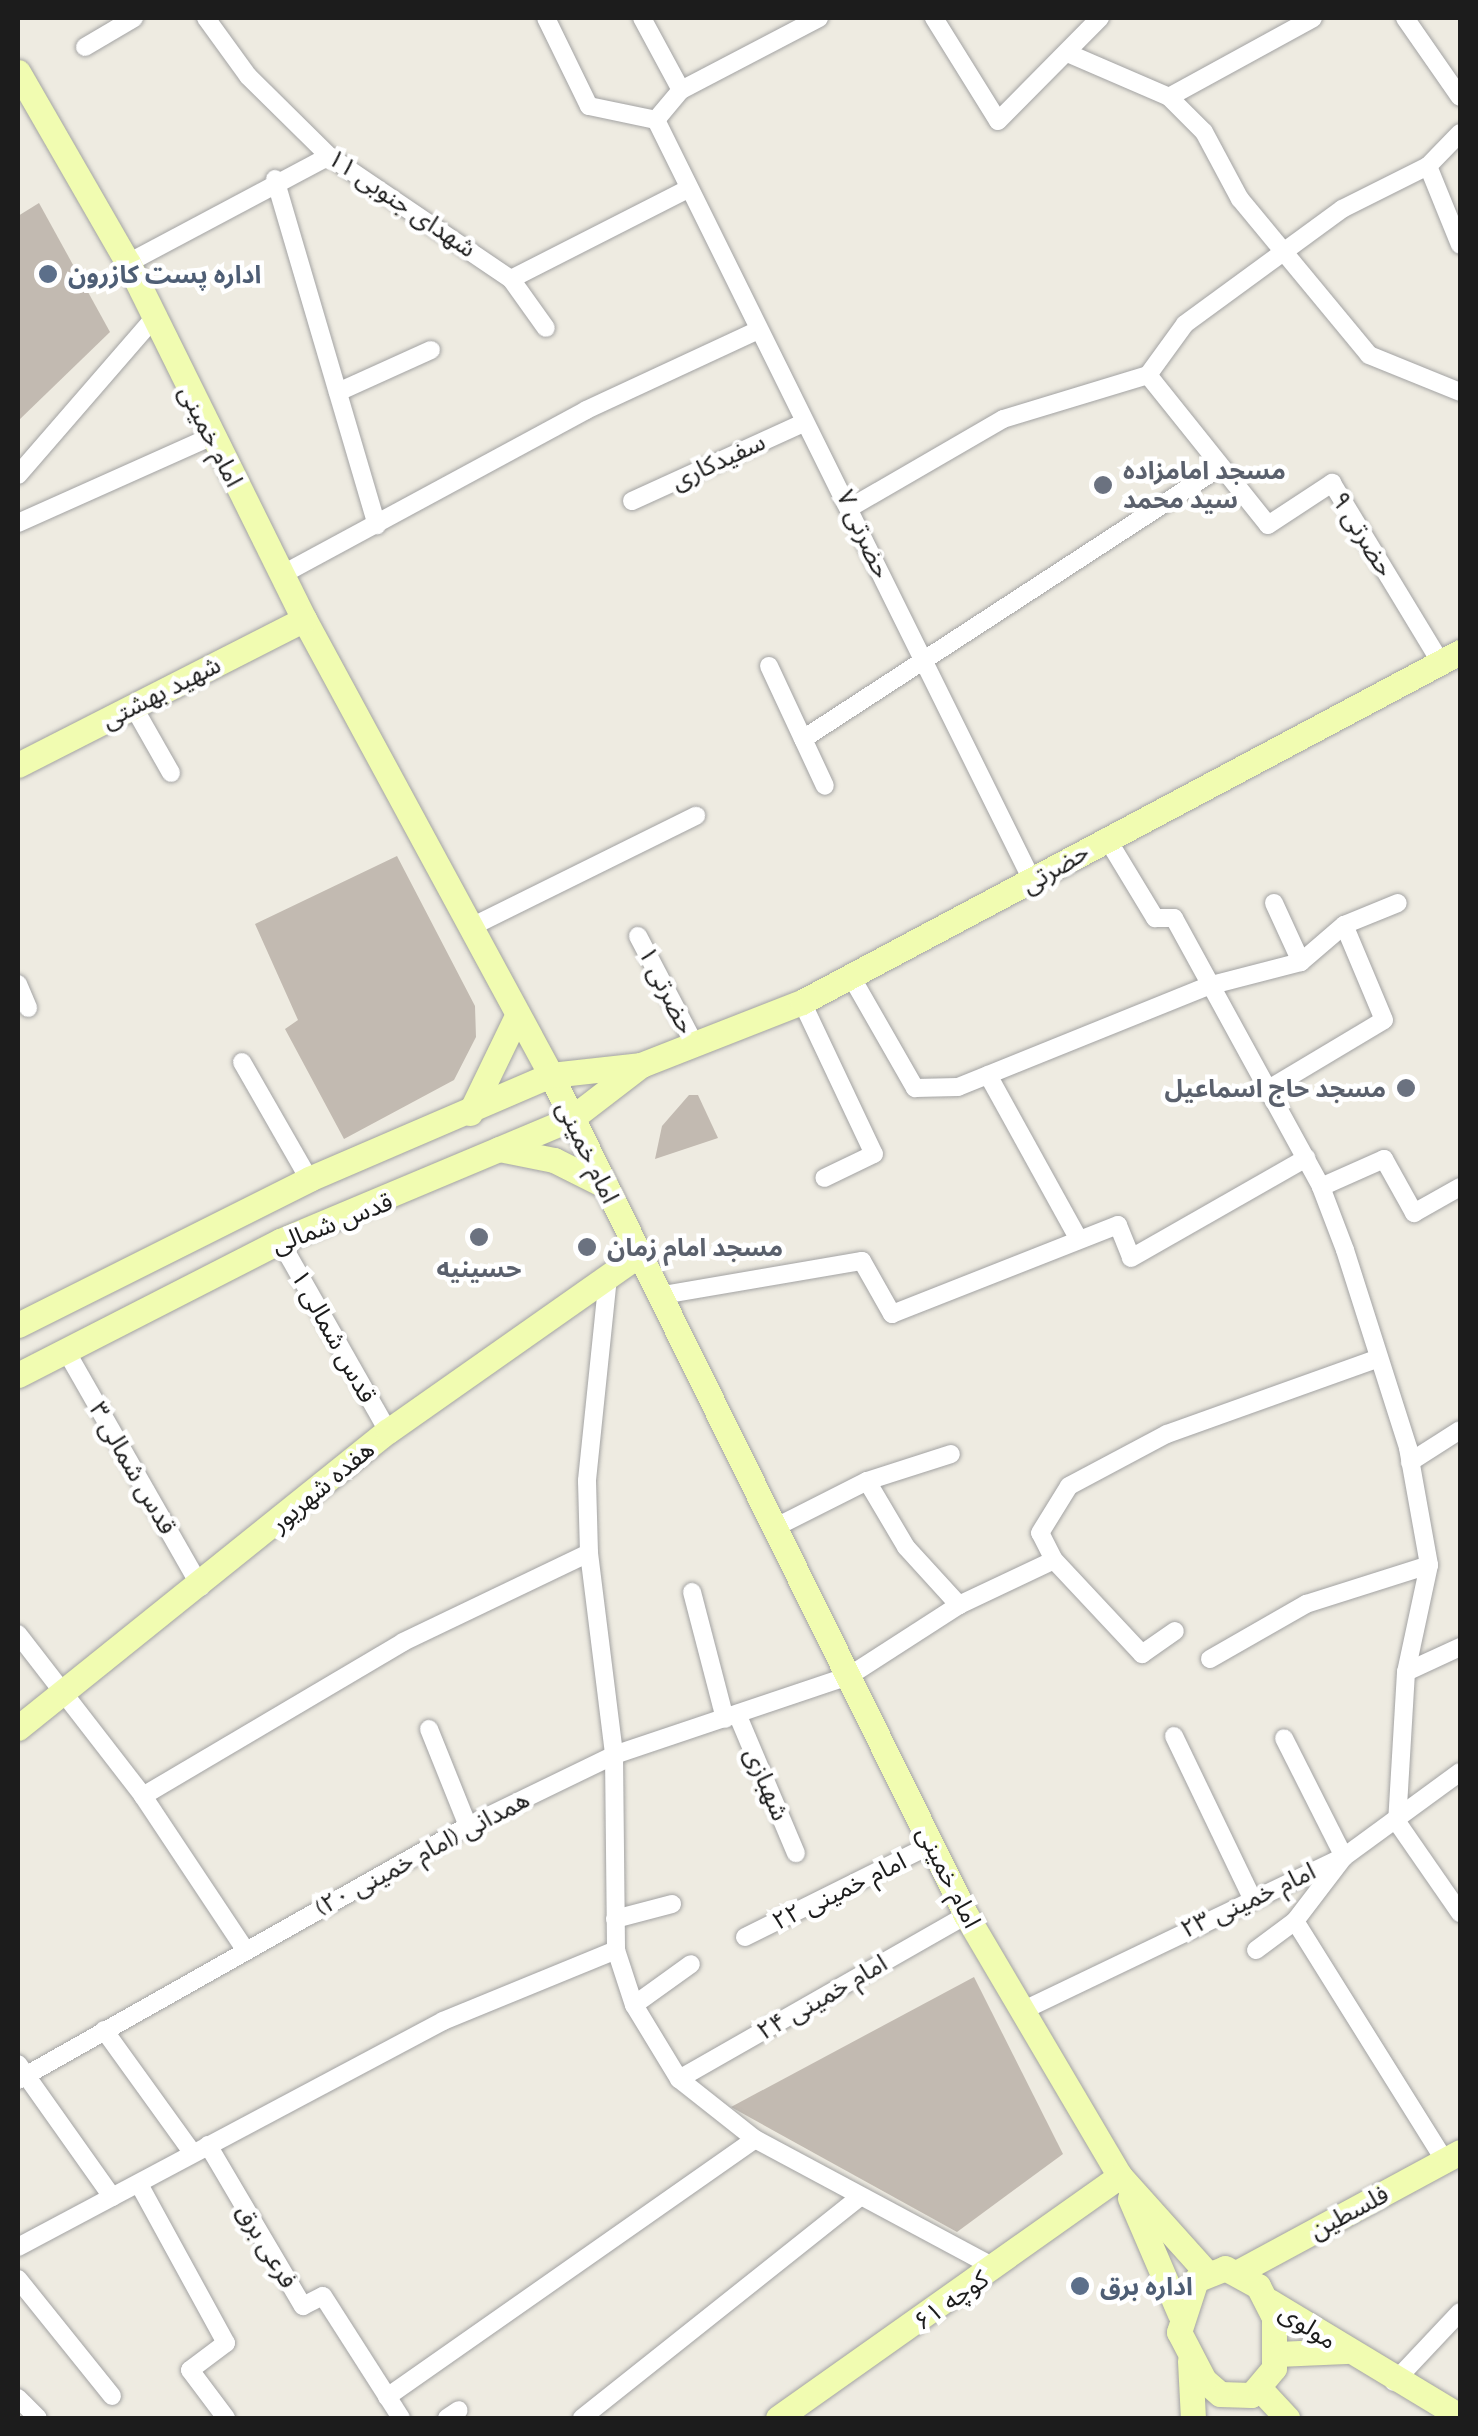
<!DOCTYPE html>
<html>
<head>
<meta charset="utf-8">
<style>
	body { margin:0 }
	#map { position:relative; width:1478px; height:2436px; overflow:hidden; background:#eeebe1; font-family:Raleway,"Noto Sans Arabic",sans-serif }
	div>[style] { position:absolute }
	[style*='--x'] { left:calc(var(--x)*1px); top:calc(var(--y)*1px); width:calc(var(--w)*1px); rotate:calc(var(--a)*1deg) }
	.building>* { inset:0; background:#c2bab1 }
	.roads { filter:drop-shadow(0 0 2px #a3a3a3) drop-shadow(0 0 2px #a3a3a3) }
	.street>* { height:18px; margin:-9px; padding:0 9px; transform-origin:9px; border-radius:9px; background:#fff }
	.secondary>* { height:25px; margin:-12.5px; padding:0 12.5px; transform-origin:12.5px; border-radius:12.5px; background:#f1fcb1 }
	.dots>* { width:28px; height:28px; translate:-50% -50%; box-sizing:border-box; border:5px solid #fff; border-radius:50% }
	span { translate:-50% -50%; white-space:nowrap; text-align:center; line-height:1.15; -webkit-text-stroke:9px #fff; paint-order:stroke }
	.street-label { font-size:25px; color:#1c1c1c }
	.service-label { font-size:25px; color:#4e5e75; font-weight:700 }
	.left { translate:0 -50%; text-align:left }
	.worship-label { font-size:25px; color:#5b616d; font-weight:700 }
	.right { translate:-100% -50%; text-align:right }
	.frame { position:absolute; inset:0; border:20px solid #1c1c1c; pointer-events:none }
</style>
</head>
<body>
<div id="map">
	<div class="building">
		<i style="clip-path:polygon(39px 203px,110px 332px,18px 421px,18px 216px)"></i>
		<i style="clip-path:polygon(397px 856px,475px 1006px,476px 1037px,454px 1080px,344px 1139px,285px 1029px,298px 1020px,255px 924px)"></i>
		<i style="clip-path:polygon(689px 1095px,698px 1095px,718px 1138px,655px 1159px,662px 1126px)"></i>
		<i style="clip-path:polygon(974px 1977px,1063px 2154px,957px 2232px,731px 2107px)"></i>
	</div>
	<div class="roads">
		<div class="street">
			<i style="--x:206;--y:18;--w:72;--a:54.1"></i>
			<i style="--x:248;--y:76;--w:114;--a:44.6"></i>
			<i style="--x:329;--y:156;--w:220;--a:34.1"></i>
			<i style="--x:511;--y:279;--w:199;--a:-27"></i>
			<i style="--x:546;--y:18;--w:98;--a:64"></i>
			<i style="--x:589;--y:106;--w:68;--a:11.8"></i>
			<i style="--x:642;--y:18;--w:82;--a:61.6"></i>
			<i style="--x:819;--y:18;--w:156;--a:152.4"></i>
			<i style="--x:681;--y:90;--w:39;--a:130"></i>
			<i style="--x:656;--y:120;--w:850;--a:63.68"></i>
			<i style="--x:934;--y:18;--w:121;--a:58.1"></i>
			<i style="--x:998;--y:121;--w:145;--a:-45.3"></i>
			<i style="--x:1405;--y:18;--w:96;--a:55.2"></i>
			<i style="--x:85;--y:47;--w:57;--a:-30.6"></i>
			<i style="--x:1072;--y:55;--w:106;--a:23.4"></i>
			<i style="--x:1169;--y:97;--w:49;--a:45"></i>
			<i style="--x:1204;--y:132;--w:76;--a:61.8"></i>
			<i style="--x:1240;--y:199;--w:202;--a:50.4"></i>
			<i style="--x:1369;--y:355;--w:98;--a:22.1"></i>
			<i style="--x:1169;--y:97;--w:164;--a:-28.7"></i>
			<i style="--x:1428;--y:166;--w:85;--a:67.9"></i>
			<i style="--x:275;--y:179;--w:361;--a:73.6"></i>
			<i style="--x:128;--y:263;--w:228;--a:-28"></i>
			<i style="--x:511;--y:279;--w:60;--a:54.5"></i>
			<i style="--x:1148;--y:375;--w:192;--a:51.3"></i>
			<i style="--x:1268;--y:525;--w:77;--a:-33.3"></i>
			<i style="--x:1332;--y:483;--w:207;--a:58.8"></i>
			<i style="--x:338;--y:392;--w:102;--a:-24.3"></i>
			<i style="--x:18;--y:475;--w:206;--a:-49.1"></i>
			<i style="--x:632;--y:501;--w:190;--a:-24.5"></i>
			<i style="--x:853;--y:506;--w:173;--a:-30.1"></i>
			<i style="--x:1003;--y:419;--w:152;--a:-16.9"></i>
			<i style="--x:1148;--y:375;--w:63;--a:-54"></i>
			<i style="--x:1185;--y:324;--w:195;--a:-36.2"></i>
			<i style="--x:1342;--y:209;--w:96;--a:-26.6"></i>
			<i style="--x:1428;--y:166;--w:46;--a:-45.9"></i>
			<i style="--x:18;--y:523;--w:210;--a:-24.1"></i>
			<i style="--x:285;--y:573;--w:342;--a:-28.4"></i>
			<i style="--x:586;--y:410;--w:185;--a:-24.9"></i>
			<i style="--x:769;--y:666;--w:132;--a:65"></i>
			<i style="--x:133;--y:706;--w:77;--a:60.4"></i>
			<i style="--x:803;--y:739;--w:496;--a:-33.1"></i>
			<i style="--x:1106;--y:837;--w:95;--a:58.8"></i>
			<i style="--x:1155;--y:918;--w:19;--a:0"></i>
			<i style="--x:1174;--y:918;--w:307;--a:61.3"></i>
			<i style="--x:1321;--y:1187;--w:67;--a:69.1"></i>
			<i style="--x:1345;--y:1250;--w:208;--a:72.3"></i>
			<i style="--x:1408;--y:1448;--w:119;--a:79.8"></i>
			<i style="--x:1429;--y:1565;--w:109;--a:102.1"></i>
			<i style="--x:1406;--y:1672;--w:150;--a:93.4"></i>
			<i style="--x:1397;--y:1822;--w:111;--a:55.3"></i>
			<i style="--x:1274;--y:903;--w:65;--a:65.4"></i>
			<i style="--x:473;--y:926;--w:249;--a:-26.3"></i>
			<i style="--x:638;--y:936;--w:123;--a:62.4"></i>
			<i style="--x:852;--y:978;--w:127;--a:60.2"></i>
			<i style="--x:915;--y:1088;--w:43;--a:-1.3"></i>
			<i style="--x:958;--y:1087;--w:270;--a:-22"></i>
			<i style="--x:1208;--y:986;--w:96;--a:-14.5"></i>
			<i style="--x:1301;--y:962;--w:57;--a:-40.7"></i>
			<i style="--x:1344;--y:925;--w:58;--a:-22.2"></i>
			<i style="--x:18;--y:984;--w:26;--a:67"></i>
			<i style="--x:802;--y:1002;--w:168;--a:64.7"></i>
			<i style="--x:874;--y:1154;--w:55;--a:154.4"></i>
			<i style="--x:242;--y:1062;--w:135;--a:60.2"></i>
			<i style="--x:988;--y:1075;--w:186;--a:61.1"></i>
			<i style="--x:1267;--y:1090;--w:136;--a:-30.9"></i>
			<i style="--x:1384;--y:1020;--w:103;--a:-112.8"></i>
			<i style="--x:1321;--y:1187;--w:69;--a:-24"></i>
			<i style="--x:1384;--y:1159;--w:62;--a:60.9"></i>
			<i style="--x:1414;--y:1213;--w:53;--a:-29.5"></i>
			<i style="--x:280;--y:1241;--w:219;--a:60.4"></i>
			<i style="--x:608;--y:1277;--w:205;--a:95.9"></i>
			<i style="--x:587;--y:1481;--w:72;--a:88.4"></i>
			<i style="--x:589;--y:1553;--w:204;--a:82.9"></i>
			<i style="--x:614;--y:1755;--w:195;--a:89.4"></i>
			<i style="--x:616;--y:1950;--w:58;--a:71.9"></i>
			<i style="--x:634;--y:2005;--w:87;--a:58.7"></i>
			<i style="--x:679;--y:2079;--w:97;--a:38.3"></i>
			<i style="--x:755;--y:2139;--w:273;--a:28.2"></i>
			<i style="--x:657;--y:1296;--w:208;--a:-9.7"></i>
			<i style="--x:862;--y:1261;--w:61;--a:60.5"></i>
			<i style="--x:892;--y:1314;--w:243;--a:-21.5"></i>
			<i style="--x:1118;--y:1225;--w:35;--a:68"></i>
			<i style="--x:1131;--y:1258;--w:202;--a:-29.7"></i>
			<i style="--x:65;--y:1349;--w:274;--a:60.3"></i>
			<i style="--x:1410;--y:1462;--w:59;--a:-32.6"></i>
			<i style="--x:867;--y:1481;--w:77;--a:59.4"></i>
			<i style="--x:906;--y:1547;--w:79;--a:47.6"></i>
			<i style="--x:774;--y:1528;--w:104;--a:-26.8"></i>
			<i style="--x:867;--y:1481;--w:88;--a:-17.8"></i>
			<i style="--x:1054;--y:1560;--w:129;--a:46.9"></i>
			<i style="--x:1142;--y:1654;--w:40;--a:-34.9"></i>
			<i style="--x:692;--y:1592;--w:131;--a:75.4"></i>
			<i style="--x:18;--y:1634;--w:205;--a:52.3"></i>
			<i style="--x:143;--y:1796;--w:182;--a:56.4"></i>
			<i style="--x:1210;--y:1659;--w:111;--a:-29.8"></i>
			<i style="--x:1306;--y:1604;--w:129;--a:-17.6"></i>
			<i style="--x:1406;--y:1672;--w:60;--a:-24.8"></i>
			<i style="--x:738;--y:1716;--w:149;--a:67.1"></i>
			<i style="--x:429;--y:1729;--w:105;--a:68.1"></i>
			<i style="--x:1174;--y:1736;--w:178;--a:64.3"></i>
			<i style="--x:143;--y:1796;--w:302;--a:-30.6"></i>
			<i style="--x:403;--y:1642;--w:206;--a:-25.6"></i>
			<i style="--x:615;--y:1919;--w:59;--a:-14.7"></i>
			<i style="--x:1295;--y:1921;--w:283;--a:58"></i>
			<i style="--x:745;--y:1937;--w:209;--a:-26.4"></i>
			<i style="--x:1256;--y:1950;--w:49;--a:-36.6"></i>
			<i style="--x:1295;--y:1921;--w:81;--a:-52.6"></i>
			<i style="--x:1344;--y:1857;--w:133;--a:-116.8"></i>
			<i style="--x:634;--y:2005;--w:70;--a:-35.7"></i>
			<i style="--x:1024;--y:2010;--w:355;--a:-25.6"></i>
			<i style="--x:1344;--y:1857;--w:144;--a:-36.2"></i>
			<i style="--x:104;--y:2030;--w:150;--a:54.2"></i>
			<i style="--x:18;--y:2064;--w:163;--a:54.7"></i>
			<i style="--x:679;--y:2079;--w:331;--a:-29.7"></i>
			<i style="--x:18;--y:2080;--w:517;--a:-29.44"></i>
			<i style="--x:468;--y:1826;--w:162;--a:-25.9"></i>
			<i style="--x:614;--y:1755;--w:248;--a:-18.6"></i>
			<i style="--x:849;--y:1676;--w:131;--a:-32.8"></i>
			<i style="--x:959;--y:1605;--w:105;--a:-25.3"></i>
			<i style="--x:1054;--y:1560;--w:30;--a:-117"></i>
			<i style="--x:1040;--y:1533;--w:55;--a:-58.3"></i>
			<i style="--x:1069;--y:1486;--w:111;--a:-28"></i>
			<i style="--x:1167;--y:1434;--w:223;--a:-19.7"></i>
			<i style="--x:208;--y:2145;--w:187;--a:59.5"></i>
			<i style="--x:303;--y:2306;--w:22;--a:-27"></i>
			<i style="--x:323;--y:2296;--w:145;--a:57.4"></i>
			<i style="--x:140;--y:2186;--w:179;--a:61.3"></i>
			<i style="--x:226;--y:2343;--w:45;--a:143.1"></i>
			<i style="--x:190;--y:2370;--w:60;--a:53.1"></i>
			<i style="--x:18;--y:2247;--w:481;--a:-28"></i>
			<i style="--x:443;--y:2021;--w:187;--a:-22.3"></i>
			<i style="--x:18;--y:2279;--w:150;--a:51.2"></i>
			<i style="--x:1394;--y:2382;--w:96;--a:-46.7"></i>
			<i style="--x:387;--y:2397;--w:449;--a:-35"></i>
			<i style="--x:18;--y:2398;--w:28;--a:45"></i>
			<i style="--x:447;--y:2418;--w:14;--a:-34"></i>
			<i style="--x:582;--y:2418;--w:355;--a:-38.5"></i>
		</div>
		<div class="secondary">
			<i style="--x:18;--y:72;--w:220;--a:60.1"></i>
			<i style="--x:128;--y:263;--w:397;--a:63.7"></i>
			<i style="--x:304;--y:619;--w:519;--a:61.56"></i>
			<i style="--x:551;--y:1075;--w:937;--a:63.71"></i>
			<i style="--x:966;--y:1915;--w:303;--a:59.5"></i>
			<i style="--x:1120;--y:2176;--w:129;--a:48.1"></i>
			<i style="--x:18;--y:765;--w:321;--a:-27"></i>
			<i style="--x:470;--y:1113;--w:106;--a:-64.2"></i>
			<i style="--x:499;--y:1149;--w:56;--a:11.3"></i>
			<i style="--x:554;--y:1160;--w:58;--a:26.6"></i>
			<i style="--x:18;--y:1325;--w:326;--a:-26.6"></i>
			<i style="--x:309;--y:1179;--w:263;--a:-23.3"></i>
			<i style="--x:551;--y:1075;--w:91;--a:-6.3"></i>
			<i style="--x:641;--y:1065;--w:173;--a:-21.4"></i>
			<i style="--x:802;--y:1002;--w:745;--a:-28.01"></i>
			<i style="--x:18;--y:1375;--w:294;--a:-27.1"></i>
			<i style="--x:280;--y:1241;--w:317;--a:-22.8"></i>
			<i style="--x:572;--y:1118;--w:87;--a:-37.5"></i>
			<i style="--x:18;--y:1728;--w:474;--a:-38.8"></i>
			<i style="--x:388;--y:1431;--w:304;--a:-35.1"></i>
			<i style="--x:1130;--y:2198;--w:126;--a:66.7"></i>
			<i style="--x:1225;--y:2268;--w:38;--a:29"></i>
			<i style="--x:1258;--y:2286;--w:36;--a:63"></i>
			<i style="--x:1274;--y:2318;--w:50;--a:90"></i>
			<i style="--x:1274;--y:2368;--w:35;--a:130"></i>
			<i style="--x:1251;--y:2395;--w:31;--a:-178"></i>
			<i style="--x:1220;--y:2394;--w:21;--a:-139"></i>
			<i style="--x:1204;--y:2380;--w:54;--a:-117.5"></i>
			<i style="--x:1179;--y:2332;--w:55;--a:-71.9"></i>
			<i style="--x:1196;--y:2280;--w:31;--a:-22"></i>
			<i style="--x:1238;--y:2272;--w:252;--a:-28.4"></i>
			<i style="--x:1269;--y:2301;--w:223;--a:31.1"></i>
			<i style="--x:1277;--y:2354;--w:69;--a:-2.5"></i>
			<i style="--x:1190;--y:2361;--w:57;--a:87"></i>
			<i style="--x:1260;--y:2389;--w:40;--a:47"></i>
			<i style="--x:778;--y:2418;--w:419;--a:-35.3"></i>
		</div>
	</div>
	<div class="dots">
		<i style="left:48px;top:274px;background:#5c6f8a"></i>
		<i style="left:1103px;top:485px;background:#6b7280"></i>
		<i style="left:1406px;top:1088px;background:#6b7280"></i>
		<i style="left:479px;top:1237px;background:#6b7280"></i>
		<i style="left:587px;top:1247px;background:#6b7280"></i>
		<i style="left:1080px;top:2286px;background:#5c6f8a"></i>
	</div>
	<div class="street-label">
		<span style="left:402px;top:203px;rotate:34deg">۱۱ شهدای جنوبی</span>
		<span style="left:211px;top:436px;rotate:63deg">امام خمینی</span>
		<span style="left:718px;top:461px;rotate:-25deg">سفیدکاری</span>
		<span style="left:864px;top:534px;rotate:65deg">حضرتی ۷</span>
		<span style="left:1363px;top:534px;rotate:58deg">حضرتی ۹</span>
		<span style="left:161px;top:692px;rotate:-27deg">شهید بهشتی</span>
		<span style="left:1055px;top:868px;rotate:-31deg">حضرتی</span>
		<span style="left:667px;top:990px;rotate:63deg">حضرتی ۱</span>
		<span style="left:588px;top:1152px;rotate:64deg">امام خمینی</span>
		<span style="left:332px;top:1223px;rotate:-21deg">قدس شمالی</span>
		<span style="left:334px;top:1336px;rotate:61deg">قدس شمالی ۱</span>
		<span style="left:133px;top:1468px;rotate:60deg">۳ قدس شمالی</span>
		<span style="left:322px;top:1486px;rotate:-40deg">هفده شهریور</span>
		<span style="left:767px;top:1784px;rotate:67deg">شهبازی</span>
		<span style="left:422px;top:1853px;rotate:-28deg">همدانی (امام خمینی ۲۰)</span>
		<span style="left:949px;top:1877px;rotate:63deg">امام خمینی</span>
		<span style="left:839px;top:1891px;rotate:-26deg">امام خمینی ۲۲</span>
		<span style="left:1248px;top:1900px;rotate:-25deg">امام خمینی ۲۳</span>
		<span style="left:822px;top:1997px;rotate:-30deg">امام خمینی ۲۴</span>
		<span style="left:1349px;top:2212px;rotate:-28deg">فلسطین</span>
		<span style="left:267px;top:2246px;rotate:59deg">فرعی برق</span>
		<span style="left:951px;top:2300px;rotate:-35deg">کوچه ۶۱</span>
		<span style="left:1308px;top:2326px;rotate:33deg">مولوی</span>
	</div>
	<div class="service-label">
		<span class="left" style="left:68px;top:274px">اداره پست کازرون</span>
		<span class="left" style="left:1100px;top:2286px">اداره برق</span>
	</div>
	<div class="worship-label">
		<span class="left" style="left:1123px;top:485px">مسجد امامزاده<br>سید محمد</span>
		<span class="right" style="left:1386px;top:1088px">مسجد حاج اسماعیل</span>
		<span class="left" style="left:607px;top:1247px">مسجد امام زمان</span>
		<span style="left:479px;top:1268px">حسینیه</span>
	</div>
	<div class="frame"></div>
</div>
</body>
</html>
